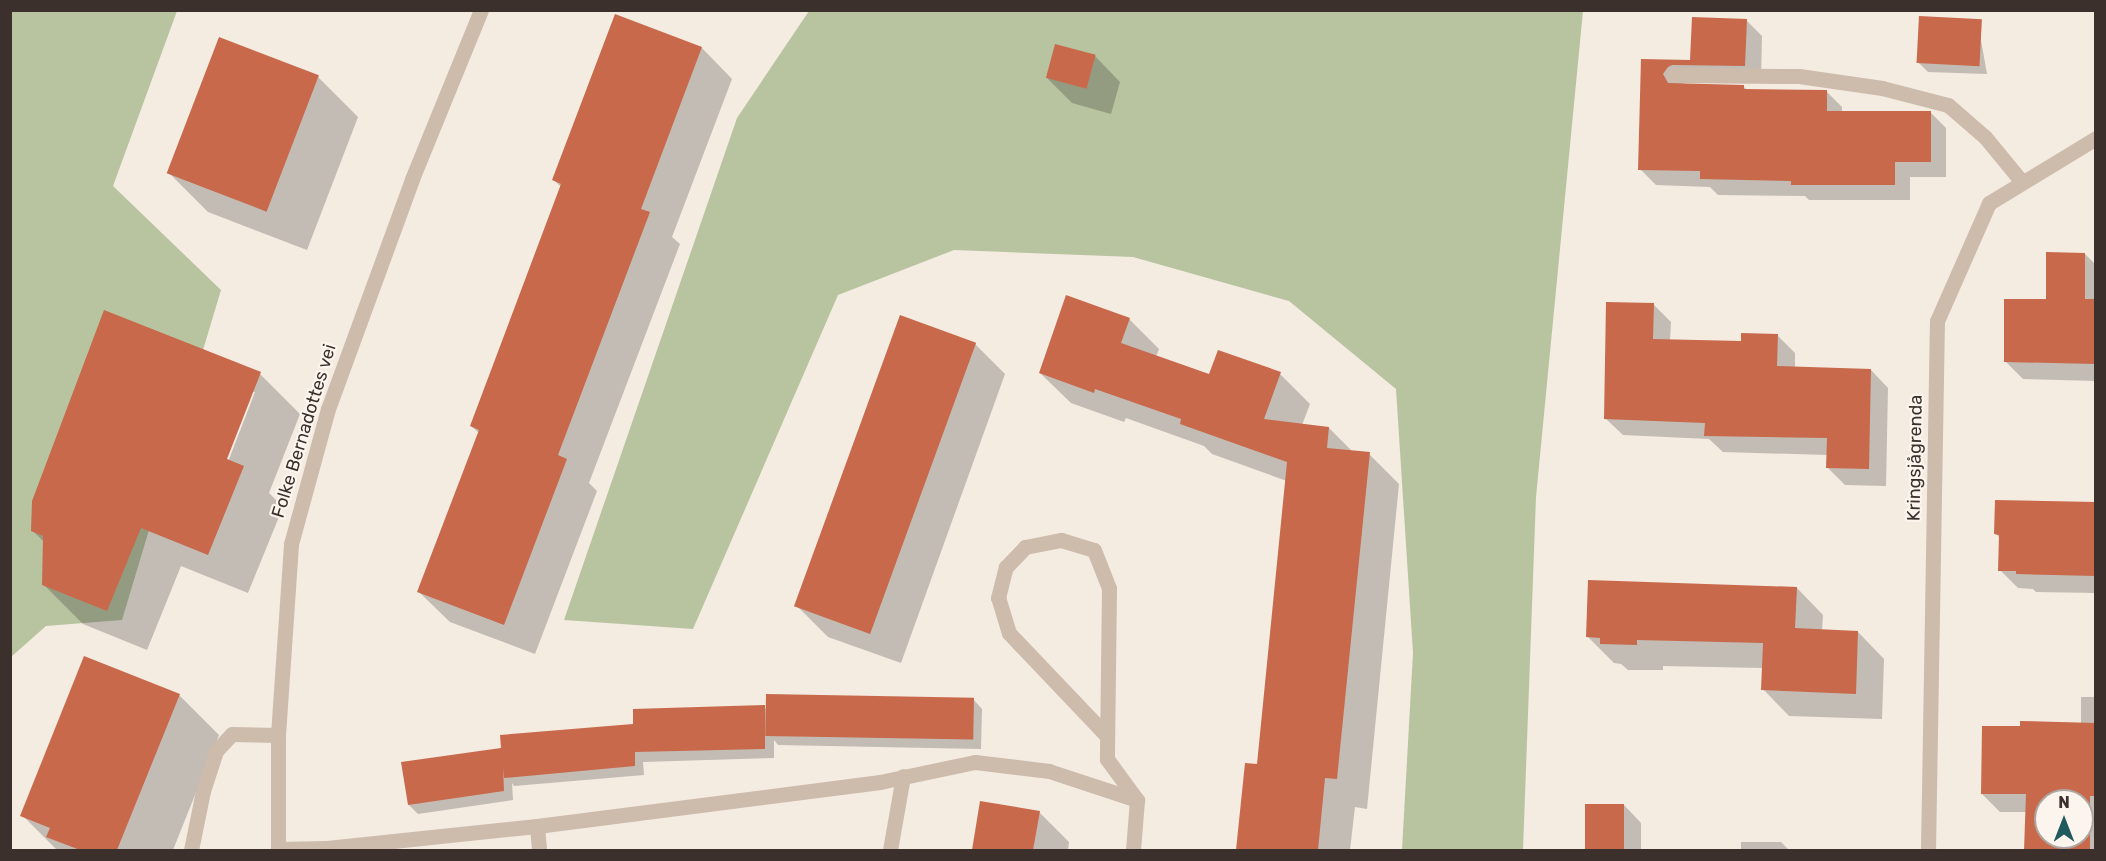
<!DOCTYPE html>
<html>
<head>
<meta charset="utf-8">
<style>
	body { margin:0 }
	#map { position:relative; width:2106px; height:861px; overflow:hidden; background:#f4ebe1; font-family:Rubik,sans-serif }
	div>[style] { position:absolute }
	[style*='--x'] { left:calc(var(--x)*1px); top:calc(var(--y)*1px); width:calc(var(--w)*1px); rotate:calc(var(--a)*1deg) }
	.green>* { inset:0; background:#b8c4a0 }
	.shadow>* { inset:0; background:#0003 }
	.building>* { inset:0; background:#c8694b; transform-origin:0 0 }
	.service>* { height:15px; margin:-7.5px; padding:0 7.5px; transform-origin:7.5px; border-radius:7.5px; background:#cdbbac }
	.minor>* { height:15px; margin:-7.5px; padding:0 7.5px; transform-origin:7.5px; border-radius:7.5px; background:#cdbbac }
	span { translate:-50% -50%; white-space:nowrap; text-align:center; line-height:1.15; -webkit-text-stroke:4.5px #fbf5ee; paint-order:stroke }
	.street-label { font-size:18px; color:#3b302b }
	.frame { position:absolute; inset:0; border:12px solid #3b302b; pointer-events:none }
	.north { position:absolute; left:2034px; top:789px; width:60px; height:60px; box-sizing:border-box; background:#fbf5ee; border:2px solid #aea6a0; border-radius:50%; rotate:0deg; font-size:16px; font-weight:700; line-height:24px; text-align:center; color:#3b302b }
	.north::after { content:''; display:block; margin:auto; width:21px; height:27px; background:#1f5a5e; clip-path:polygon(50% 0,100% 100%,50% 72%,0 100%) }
</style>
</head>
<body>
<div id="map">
	<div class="green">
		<i style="clip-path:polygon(11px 11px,177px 11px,113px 186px,221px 290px,122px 620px,46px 626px,11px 657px)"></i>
		<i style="clip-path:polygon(809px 11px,1583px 11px,1536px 497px,1523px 850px,1402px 850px,1413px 653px,1396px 389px,1289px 301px,1133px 257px,954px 250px,838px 295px,693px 629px,564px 620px,737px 118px)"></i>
	</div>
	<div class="shadow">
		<i style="clip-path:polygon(616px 16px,702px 48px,732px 79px,672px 237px,680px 244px,589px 483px,597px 491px,535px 654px,450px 622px,419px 592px,479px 433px,471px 426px,561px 187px,554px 180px)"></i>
		<i style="clip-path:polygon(1746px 20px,1762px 36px,1761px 81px,1689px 81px,1680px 86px,1744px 87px,1748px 91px,1826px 91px,1842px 107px,1842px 112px,1930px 112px,1946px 128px,1946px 177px,1910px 177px,1910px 200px,1809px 200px,1805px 196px,1718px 195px,1710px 187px,1656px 185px,1640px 169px,1642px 61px,1692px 61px)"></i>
		<i style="clip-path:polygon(1979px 29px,1987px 74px,1928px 72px,1919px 63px)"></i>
		<i style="clip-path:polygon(1095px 56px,1120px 82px,1111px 114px,1072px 103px,1047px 78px)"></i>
		<i style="clip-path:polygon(318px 77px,358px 117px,307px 250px,208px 212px,168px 172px)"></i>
		<i style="clip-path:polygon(2085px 254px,2096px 265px,2096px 381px,2023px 379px,2005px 361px,2048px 300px)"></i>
		<i style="clip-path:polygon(1653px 304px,1671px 322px,1670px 341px,1742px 343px,1778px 336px,1795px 353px,1795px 368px,1871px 370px,1888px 388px,1886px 486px,1845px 485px,1828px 468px,1828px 455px,1723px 452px,1709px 439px,1623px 435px,1605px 418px)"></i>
		<i style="clip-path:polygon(evenodd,105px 312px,260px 374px,300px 414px,269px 493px,283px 507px,248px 593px,181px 566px,147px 650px,83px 624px,43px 584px,44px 542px,33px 531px,105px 312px,252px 392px,255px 392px,226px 467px,223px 466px,252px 392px)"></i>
		<i style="clip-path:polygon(1129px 319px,1159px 349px,1156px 357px,1210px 376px,1280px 374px,1310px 404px,1302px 425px,1329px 428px,1353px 452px,1369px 454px,1399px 484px,1367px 809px,1355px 807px,1350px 850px,1238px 850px,1246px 765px,1258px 765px,1287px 481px,1212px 454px,1204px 446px,1126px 418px,1124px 422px,1071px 403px,1040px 373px)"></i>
		<i style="clip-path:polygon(975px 344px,1005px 374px,901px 663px,828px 637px,797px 606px)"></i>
		<i style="clip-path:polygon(2096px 503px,2096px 593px,2036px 592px,2033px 589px,2018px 588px,2000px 570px,2000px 538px,1996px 534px)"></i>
		<i style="clip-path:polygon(1797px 588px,1823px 615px,1822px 631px,1858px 632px,1884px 659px,1882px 719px,1789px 716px,1763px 689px,1764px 668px,1663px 666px,1663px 670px,1628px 670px,1621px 664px,1614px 663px,1588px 637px)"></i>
		<i style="clip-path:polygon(179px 695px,219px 735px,173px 850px,57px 850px,22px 815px)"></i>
		<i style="clip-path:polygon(evenodd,2081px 697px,2096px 697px,2096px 850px,2031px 850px,2026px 845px,2027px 812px,2000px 812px,1982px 794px,2081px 724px,2081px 697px,2046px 801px,2082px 801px,2082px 837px,2046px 837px,2046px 801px)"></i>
		<i style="clip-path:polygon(973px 699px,982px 709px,981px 749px,778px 745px,774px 740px,774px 758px,643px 762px,644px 775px,514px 786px,512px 783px,513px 800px,418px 814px,409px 805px,503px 749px,635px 725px,764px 707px,768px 710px)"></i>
		<i style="clip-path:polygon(982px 803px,1039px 812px,1069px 842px,1068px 850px,974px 850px)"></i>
		<i style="clip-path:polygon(1586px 805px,1624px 805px,1641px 823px,1641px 850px,1586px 850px)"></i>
		<i style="clip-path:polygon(1741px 842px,1781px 842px,1789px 850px,1741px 850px)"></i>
	</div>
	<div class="building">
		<i style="clip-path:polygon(615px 14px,702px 47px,641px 209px,650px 212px,558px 455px,567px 459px,504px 625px,417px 592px,479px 430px,470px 426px,561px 184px,552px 180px)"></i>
		<i style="left:1919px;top:16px;width:63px;height:47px;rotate:3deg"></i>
		<i style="clip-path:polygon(1692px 17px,1747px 19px,1745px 66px,1672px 65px,1668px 67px,1663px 74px,1668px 83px,1744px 85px,1744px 89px,1827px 90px,1827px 111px,1931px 111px,1931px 162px,1895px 162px,1895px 185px,1791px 185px,1791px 181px,1700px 179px,1700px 171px,1638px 170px,1641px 59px,1690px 60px)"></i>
		<i style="left:219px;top:37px;width:107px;height:146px;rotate:21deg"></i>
		<i style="left:1055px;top:44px;width:42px;height:35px;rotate:15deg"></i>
		<i style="clip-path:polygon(2046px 252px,2085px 253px,2085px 299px,2096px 299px,2096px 364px,2004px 362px,2004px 299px,2046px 299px)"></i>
		<i style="clip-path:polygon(1066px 295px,1130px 318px,1121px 343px,1209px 374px,1218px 350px,1281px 372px,1264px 419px,1329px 427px,1327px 448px,1370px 452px,1337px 779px,1325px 778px,1318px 850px,1236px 850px,1245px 763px,1257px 764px,1287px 462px,1180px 424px,1181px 419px,1095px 389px,1094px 393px,1039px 373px)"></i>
		<i style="clip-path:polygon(1606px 302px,1654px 303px,1653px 339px,1741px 341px,1741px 333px,1778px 334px,1777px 366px,1871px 369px,1869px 469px,1826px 468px,1827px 438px,1704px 436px,1705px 423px,1604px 419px)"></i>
		<i style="clip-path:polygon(104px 310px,261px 372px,227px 459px,244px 466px,208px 555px,141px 528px,107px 611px,42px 585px,43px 536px,31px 531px,32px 501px)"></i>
		<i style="left:900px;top:315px;width:81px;height:310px;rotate:20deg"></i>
		<i style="clip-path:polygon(1995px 500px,2096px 502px,2096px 576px,2016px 574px,2016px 571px,1998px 571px,1999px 535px,1994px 534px)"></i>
		<i style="clip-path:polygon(1588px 580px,1797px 587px,1795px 628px,1858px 631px,1856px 694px,1761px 690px,1763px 643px,1637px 640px,1637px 645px,1600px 644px,1600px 638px,1586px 637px)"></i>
		<i style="clip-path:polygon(84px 656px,180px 694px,117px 850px,80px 850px,46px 837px,50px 828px,20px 816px)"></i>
		<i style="left:766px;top:694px;width:208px;height:42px;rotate:1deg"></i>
		<i style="clip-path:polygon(765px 705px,765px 749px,635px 752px,635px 766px,504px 778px,503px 767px,504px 791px,408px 805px,401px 762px,501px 748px,500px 735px,633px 724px,633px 709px)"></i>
		<i style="clip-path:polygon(evenodd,2020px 721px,2096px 723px,2096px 796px,2090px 796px,2090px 850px,2024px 850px,2026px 794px,1981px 794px,1982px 726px,2020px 726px,2020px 721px,2046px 801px,2082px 801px,2082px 837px,2046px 837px,2046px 801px)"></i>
		<i style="clip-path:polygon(980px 801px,1040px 811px,1033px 850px,972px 850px)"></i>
		<i style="left:1585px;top:804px;width:39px;height:46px"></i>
	</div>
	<div class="service">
		<i style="--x:1673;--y:75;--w:126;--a:0.5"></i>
		<i style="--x:1799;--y:76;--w:84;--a:8.2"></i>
		<i style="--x:1882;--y:88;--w:68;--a:14.4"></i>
		<i style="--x:1948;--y:105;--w:49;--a:40.9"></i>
		<i style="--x:1985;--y:137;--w:58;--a:50.6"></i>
		<i style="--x:537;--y:826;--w:24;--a:85"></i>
		<i style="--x:278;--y:849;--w:49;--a:-1.2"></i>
		<i style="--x:327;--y:848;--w:211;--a:-6"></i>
		<i style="--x:537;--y:826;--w:346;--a:-7.3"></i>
		<i style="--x:880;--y:782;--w:97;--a:-11.9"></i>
		<i style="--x:975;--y:762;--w:75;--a:6.9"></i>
		<i style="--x:1049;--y:771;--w:93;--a:18.2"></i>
		<i style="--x:191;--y:850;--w:60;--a:-78.5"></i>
		<i style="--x:203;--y:791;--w:42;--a:-72"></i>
		<i style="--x:216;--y:751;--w:23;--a:-47"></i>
		<i style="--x:232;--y:734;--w:46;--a:1.2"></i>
		<i style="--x:890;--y:850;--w:75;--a:-80"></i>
	</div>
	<div class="minor">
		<i style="--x:1107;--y:736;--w:142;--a:-133.6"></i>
		<i style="--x:1009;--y:633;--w:37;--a:-107"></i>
		<i style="--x:998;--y:598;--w:32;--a:-76"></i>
		<i style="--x:1006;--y:567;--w:28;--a:-46"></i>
		<i style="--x:1025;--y:547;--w:37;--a:-11"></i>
		<i style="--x:1061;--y:540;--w:34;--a:17"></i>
		<i style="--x:1094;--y:550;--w:41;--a:68.5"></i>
		<i style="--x:1109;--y:588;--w:171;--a:90.7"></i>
		<i style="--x:1107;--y:759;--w:51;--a:53.8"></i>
		<i style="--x:1137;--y:800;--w:50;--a:94.6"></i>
		<i style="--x:278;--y:850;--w:115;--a:-90"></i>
		<i style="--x:278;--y:735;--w:191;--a:-86.1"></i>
		<i style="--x:291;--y:544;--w:140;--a:-74.7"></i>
		<i style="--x:328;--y:409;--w:245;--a:-69.9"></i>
		<i style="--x:412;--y:179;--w:183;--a:-67.8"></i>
		<i style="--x:1928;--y:850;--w:529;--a:-89.03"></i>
		<i style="--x:1937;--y:321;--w:129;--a:-66.2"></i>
		<i style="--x:1989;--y:203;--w:125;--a:-31.3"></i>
	</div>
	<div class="street-label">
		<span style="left:304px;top:431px;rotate:-73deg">Folke Bernadottes vei</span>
		<span style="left:1915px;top:458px;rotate:-89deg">Kringsjågrenda</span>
	</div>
	<div class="frame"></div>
	<div class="north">N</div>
</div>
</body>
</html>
